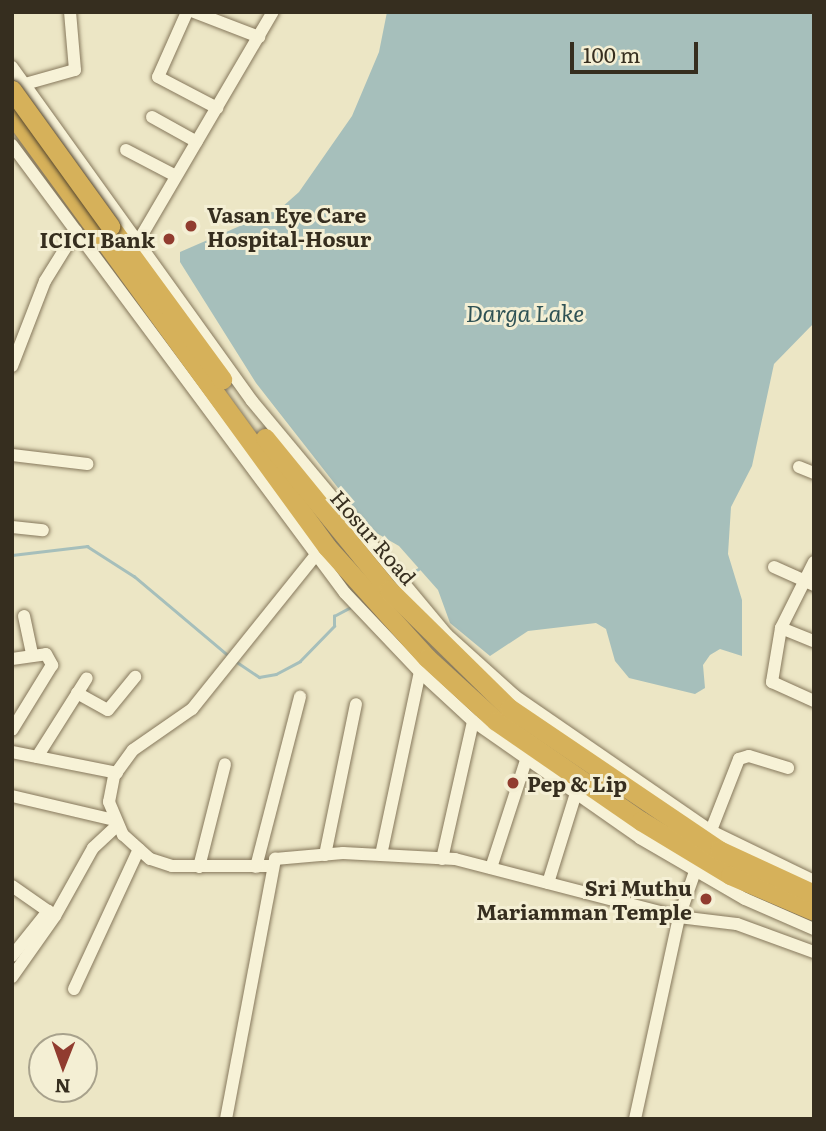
<!DOCTYPE html>
<html>
<head>
<meta charset="utf-8">
<style>
	body { margin:0 }
	#map { position:relative; width:826px; height:1131px; overflow:hidden; background:#ece6c5; font-family:Literata,serif }
	div>[style] { position:absolute }
	[style*='--x'] { left:calc(var(--x)*1px); top:calc(var(--y)*1px); width:calc(var(--w)*1px); rotate:calc(var(--a)*1deg) }
	.water>* { inset:0; background:#a6bfbb }
	.stream>* { height:2.5px; margin:-1.25px; padding:0 1.25px; transform-origin:1.25px; border-radius:1.25px; background:#a6bfbb }
	.roads { filter:drop-shadow(0 0 2px #86785c) drop-shadow(0 0 2px #86785c) }
	.minor>* { height:12px; margin:-6px; padding:0 6px; transform-origin:6px; border-radius:6px; background:#f7f2d7 }
	.highway>* { height:19px; margin:-9.5px; padding:0 9.5px; transform-origin:9.5px; border-radius:9.5px; background:#d6b15a }
	.bridges { filter:drop-shadow(0 0 2px #544630) drop-shadow(0 0 2px #544630) }
	.highway-bridge>* { height:19px; margin:-9.5px; padding:0 9.5px; transform-origin:9.5px; border-radius:9.5px; background:#d6b15a }
	.dots>* { width:19px; height:19px; translate:-50% -50%; box-sizing:border-box; border:4px solid #f4efd4; border-radius:50% }
	span { translate:-50% -50%; white-space:nowrap; text-align:center; line-height:1.15; -webkit-text-stroke:6px #f4efd4; paint-order:stroke }
	.poi-label { font-size:21px; color:#362e1f; font-weight:700 }
	.left { translate:0 -50%; text-align:left }
	.right { translate:-100% -50%; text-align:right }
	.street-label { font-size:21px; color:#362e1f }
	.water-label { font-size:23px; color:#2f5255; font-style:italic }
	.frame { position:absolute; inset:0; border:14px solid #362e1f; pointer-events:none }
	.north { position:absolute; left:28px; top:1033px; width:70px; height:70px; box-sizing:border-box; background:#f4efd4; border:2px solid #a8a28c; border-radius:50%; rotate:181deg; font-size:19px; font-weight:700; line-height:28px; text-align:center; color:#362e1f }
	.north::after { content:''; display:block; margin:auto; width:24px; height:32px; background:#913c2f; clip-path:polygon(50% 0,100% 100%,50% 72%,0 100%) }
	.scale { position:absolute; left:570px; top:42px; width:128px; height:32px; box-sizing:border-box; border:4px solid #362e1f; border-top:0; padding-left:9px; font-size:21px; line-height:24px; white-space:nowrap; color:#362e1f; -webkit-text-stroke:5px #f4efd4; paint-order:stroke }
</style>
</head>
<body>
<div id="map">
	<div class="water">
		<i style="clip-path:polygon(387px 12px,814px 12px,814px 323px,774px 364px,752px 466px,731px 507px,728px 554px,742px 600px,742px 656px,720px 649px,710px 655px,703px 665px,705px 688px,695px 694px,629px 678px,615px 661px,606px 629px,596px 623px,528px 631px,490px 656px,450px 623px,438px 590px,399px 546px,371px 530px,256px 383px,180px 262px,180px 252px,281px 208px,299px 192px,352px 116px,379px 52px)"></i>
	</div>
	<div class="stream">
		<i style="--x:12;--y:555;--w:76;--a:-6.8"></i>
		<i style="--x:87;--y:546;--w:56;--a:32.6"></i>
		<i style="--x:134;--y:576;--w:124;--a:40.1"></i>
		<i style="--x:404;--y:577;--w:18;--a:-29"></i>
		<i style="--x:237;--y:662;--w:27;--a:34"></i>
		<i style="--x:259;--y:677;--w:17;--a:-10"></i>
		<i style="--x:276;--y:674;--w:27;--a:-28"></i>
		<i style="--x:300;--y:661;--w:49;--a:-45.8"></i>
		<i style="--x:334;--y:626;--w:10;--a:-90"></i>
		<i style="--x:334;--y:616;--w:21;--a:-28"></i>
	</div>
	<div class="roads">
		<div class="minor">
			<i style="--x:187;--y:12;--w:71;--a:114"></i>
			<i style="--x:158;--y:77;--w:67;--a:27.7"></i>
			<i style="--x:194;--y:12;--w:70;--a:21"></i>
			<i style="--x:12;--y:67;--w:411;--a:54.3"></i>
			<i style="--x:252;--y:401;--w:303;--a:50.2"></i>
			<i style="--x:446;--y:634;--w:93;--a:41.9"></i>
			<i style="--x:515;--y:696;--w:238;--a:34.6"></i>
			<i style="--x:711;--y:831;--w:114;--a:25.9"></i>
			<i style="--x:18;--y:86;--w:59;--a:-15.7"></i>
			<i style="--x:75;--y:70;--w:58;--a:-94.9"></i>
			<i style="--x:152;--y:117;--w:51;--a:29.1"></i>
			<i style="--x:12;--y:145;--w:558;--a:53.38"></i>
			<i style="--x:345;--y:593;--w:109;--a:46.5"></i>
			<i style="--x:420;--y:672;--w:72;--a:42.8"></i>
			<i style="--x:473;--y:721;--w:204;--a:35"></i>
			<i style="--x:640;--y:838;--w:121;--a:30.2"></i>
			<i style="--x:745;--y:899;--w:75;--a:23.5"></i>
			<i style="--x:126;--y:150;--w:56;--a:27.5"></i>
			<i style="--x:139;--y:240;--w:264;--a:-59.6"></i>
			<i style="--x:12;--y:366;--w:91;--a:-68.8"></i>
			<i style="--x:45;--y:281;--w:59;--a:-58.2"></i>
			<i style="--x:12;--y:455;--w:76;--a:6.8"></i>
			<i style="--x:799;--y:467;--w:16;--a:22"></i>
			<i style="--x:12;--y:527;--w:31;--a:6"></i>
			<i style="--x:814;--y:562;--w:74;--a:116.6"></i>
			<i style="--x:781;--y:628;--w:35;--a:22"></i>
			<i style="--x:774;--y:567;--w:44;--a:24.2"></i>
			<i style="--x:24;--y:616;--w:40;--a:78"></i>
			<i style="--x:781;--y:628;--w:55;--a:99.5"></i>
			<i style="--x:772;--y:682;--w:46;--a:24.3"></i>
			<i style="--x:12;--y:659;--w:34;--a:-8"></i>
			<i style="--x:46;--y:654;--w:13;--a:61"></i>
			<i style="--x:52;--y:665;--w:76;--a:121.6"></i>
			<i style="--x:77;--y:693;--w:35;--a:29"></i>
			<i style="--x:108;--y:710;--w:43;--a:-50.7"></i>
			<i style="--x:12;--y:752;--w:107;--a:11.3"></i>
			<i style="--x:37;--y:757;--w:93;--a:-57.7"></i>
			<i style="--x:12;--y:796;--w:105;--a:13.2"></i>
			<i style="--x:708;--y:838;--w:85;--a:-68.6"></i>
			<i style="--x:739;--y:759;--w:10;--a:-17"></i>
			<i style="--x:749;--y:756;--w:41;--a:17.1"></i>
			<i style="--x:325;--y:855;--w:154;--a:-78.4"></i>
			<i style="--x:381;--y:855;--w:187;--a:-78"></i>
			<i style="--x:442;--y:859;--w:141;--a:-77.3"></i>
			<i style="--x:273;--y:866;--w:101;--a:180"></i>
			<i style="--x:172;--y:866;--w:23;--a:-162"></i>
			<i style="--x:150;--y:859;--w:36;--a:-138"></i>
			<i style="--x:123;--y:835;--w:36;--a:-113"></i>
			<i style="--x:109;--y:802;--w:26;--a:-79"></i>
			<i style="--x:114;--y:776;--w:32;--a:-54"></i>
			<i style="--x:133;--y:750;--w:72;--a:-34.8"></i>
			<i style="--x:192;--y:709;--w:198;--a:-51.2"></i>
			<i style="--x:199;--y:867;--w:106;--a:-75.8"></i>
			<i style="--x:256;--y:867;--w:176;--a:-75.5"></i>
			<i style="--x:491;--y:868;--w:114;--a:-72"></i>
			<i style="--x:548;--y:883;--w:94;--a:-72.7"></i>
			<i style="--x:12;--y:886;--w:52;--a:34.9"></i>
			<i style="--x:55;--y:916;--w:78;--a:-60.8"></i>
			<i style="--x:93;--y:848;--w:33;--a:-43"></i>
			<i style="--x:12;--y:956;--w:58;--a:-51.3"></i>
			<i style="--x:12;--y:977;--w:75;--a:-54.8"></i>
			<i style="--x:74;--y:989;--w:154;--a:-65.1"></i>
			<i style="--x:226;--y:1119;--w:265;--a:-79.3"></i>
			<i style="--x:275;--y:859;--w:68;--a:-5"></i>
			<i style="--x:343;--y:853;--w:112;--a:3.1"></i>
			<i style="--x:455;--y:859;--w:231;--a:14.5"></i>
			<i style="--x:679;--y:917;--w:54;--a:-70.6"></i>
			<i style="--x:635;--y:1119;--w:207;--a:-77.7"></i>
			<i style="--x:679;--y:917;--w:58;--a:6.9"></i>
			<i style="--x:737;--y:924;--w:82;--a:20"></i>
		</div>
		<div class="highway">
			<i style="--x:12;--y:114;--w:535;--a:53.96"></i>
			<i style="--x:327;--y:547;--w:149;--a:48"></i>
			<i style="--x:427;--y:658;--w:93;--a:42.4"></i>
			<i style="--x:496;--y:721;--w:176;--a:34.6"></i>
			<i style="--x:641;--y:821;--w:104;--a:31.2"></i>
			<i style="--x:730;--y:875;--w:91;--a:23.2"></i>
			<i style="--x:110;--y:226;--w:190;--a:53.8"></i>
			<i style="--x:265;--y:438;--w:196;--a:50.8"></i>
			<i style="--x:389;--y:590;--w:168;--a:44.5"></i>
			<i style="--x:509;--y:708;--w:254;--a:34.1"></i>
			<i style="--x:719;--y:850;--w:105;--a:24.9"></i>
		</div>
	</div>
	<div class="bridges">
		<div class="highway-bridge">
			<i style="--x:12;--y:90;--w:168;--a:54.2"></i>
		</div>
	</div>
	<div class="dots">
		<i style="left:191px;top:226px;background:#913c2f"></i>
		<i style="left:169px;top:239px;background:#913c2f"></i>
		<i style="left:513px;top:783px;background:#913c2f"></i>
		<i style="left:706px;top:899px;background:#913c2f"></i>
	</div>
	<div class="poi-label">
		<span class="left" style="left:207px;top:226px">Vasan Eye Care<br>Hospital-Hosur</span>
		<span class="right" style="left:155px;top:239px">ICICI Bank</span>
		<span class="left" style="left:527px;top:783px">Pep &amp; Lip</span>
		<span class="right" style="left:692px;top:899px">Sri Muthu<br>Mariamman Temple</span>
	</div>
	<div class="street-label">
		<span style="left:374px;top:537px;rotate:49deg">Hosur Road</span>
	</div>
	<div class="water-label">
		<span style="left:525px;top:312px">Darga Lake</span>
	</div>
	<div class="frame"></div>
	<div class="north">N</div>
	<div class="scale">100 m</div>
</div>
</body>
</html>
